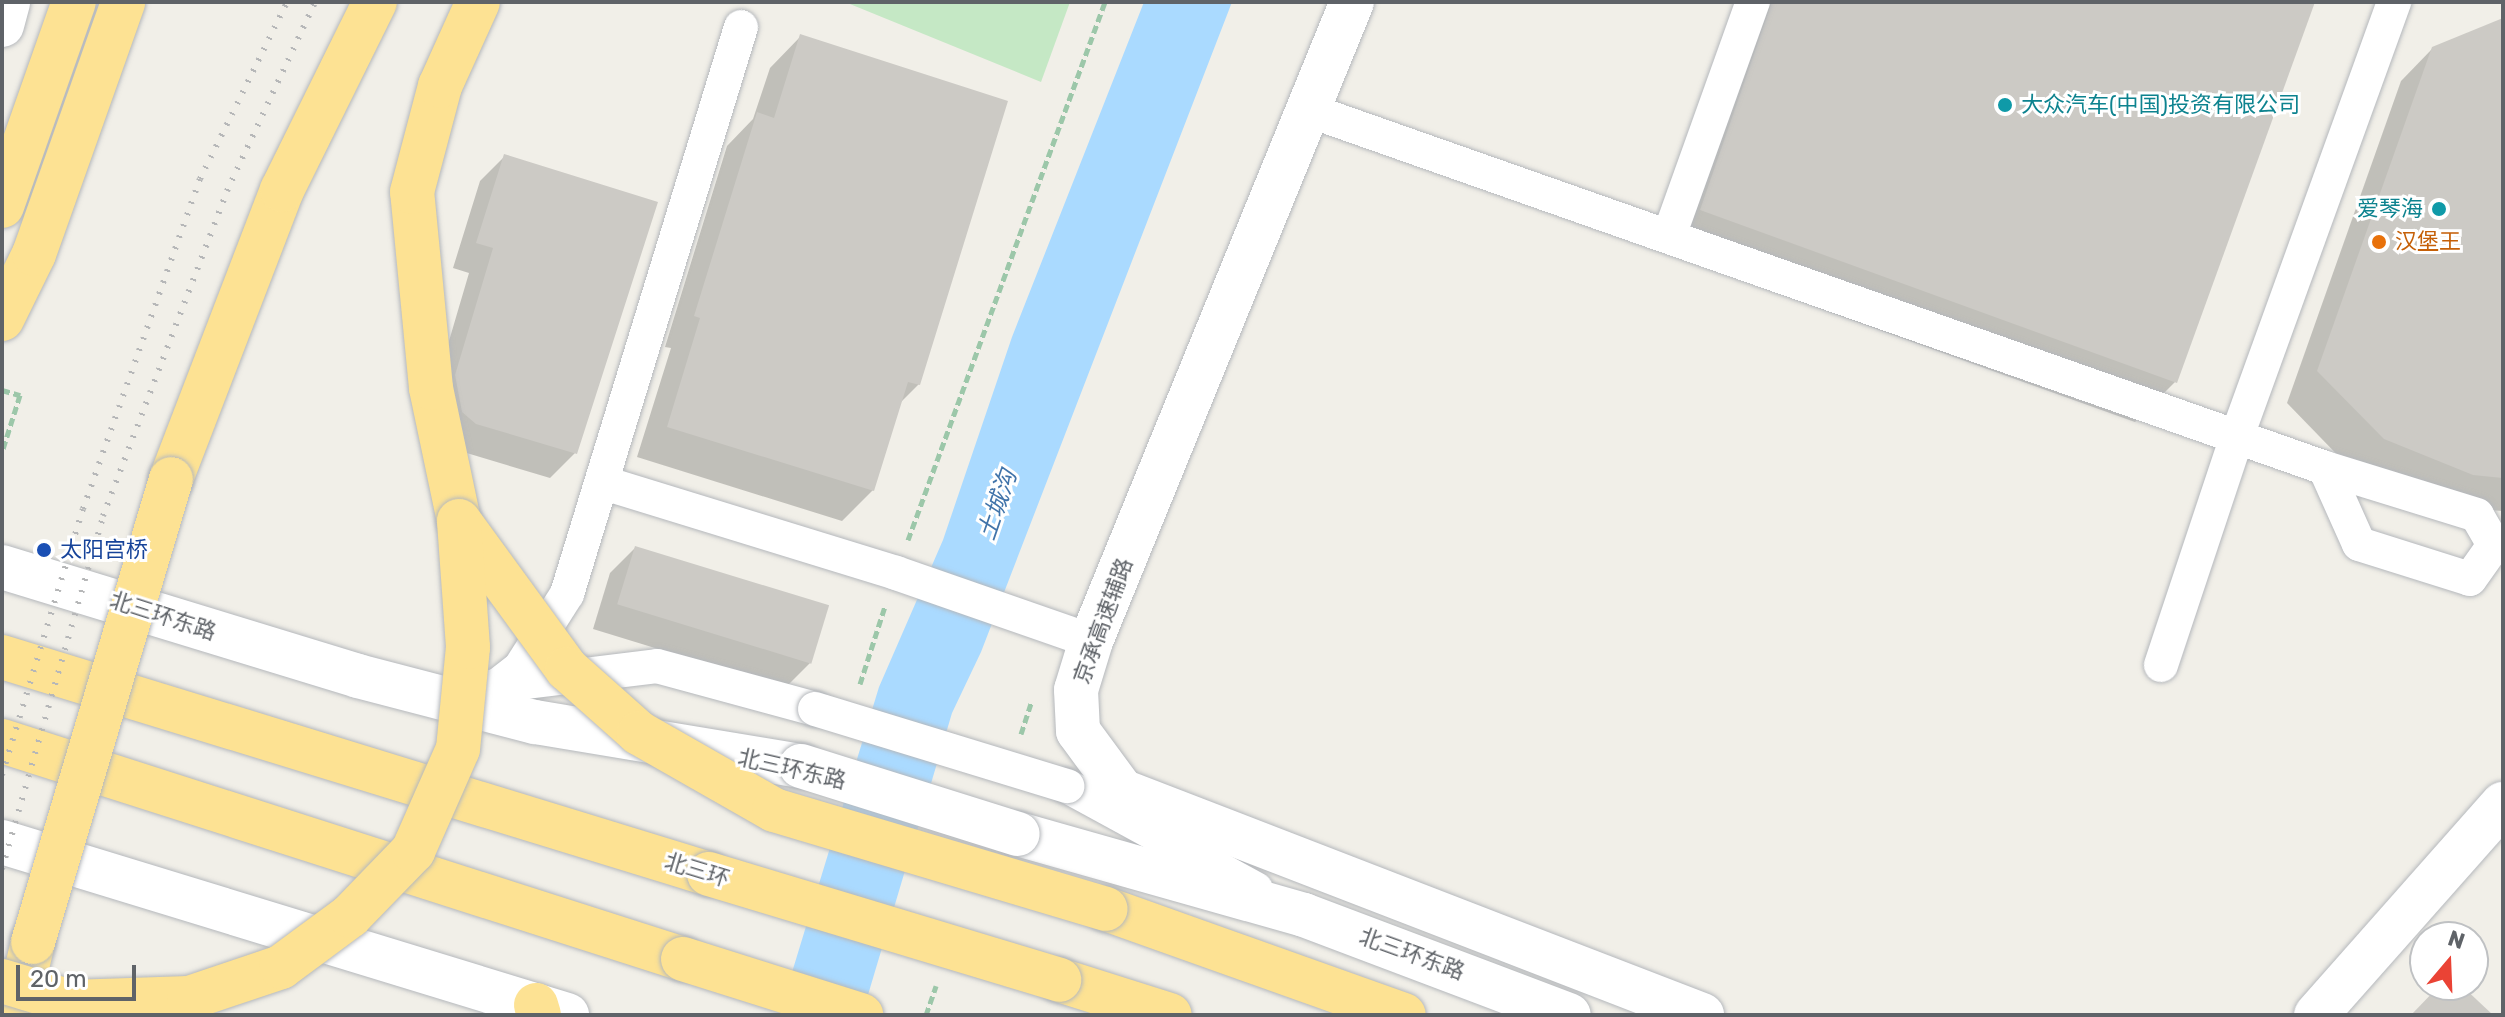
<!DOCTYPE html>
<html>
<head>
<meta charset="utf-8">
<style>
	body { margin:0 }
	#map { position:relative; width:2505px; height:1017px; overflow:hidden; background:#f1efe8; font-family:Rubik,"Noto Sans SC",sans-serif }
	div>[style] { position:absolute }
	[style*='--x'] { left:calc(var(--x)*1px); top:calc(var(--y)*1px); width:calc(var(--w)*1px); rotate:calc(var(--a)*1deg) }
	.green>* { inset:0; background:#c5e8c5 }
	.water>* { inset:0; background:#aadaff }
	.shadow>* { inset:0; background:#0003 }
	.building>* { inset:0; background:#cccac5; transform-origin:0 0 }
	.path>* { height:5px; margin-top:-2.5px; transform-origin:0; background:repeating-linear-gradient(90deg,#9cc7a9 0 8px,transparent 0 12px) }
	.roads { filter:drop-shadow(0 0 2px #b5b8bc) drop-shadow(0 0 2px #b5b8bc) }
	.street>* { height:34px; margin:-17px; padding:0 17px; transform-origin:17px; border-radius:17px; background:#fff }
	.secondary>* { height:44px; margin:-22px; padding:0 22px; transform-origin:22px; border-radius:22px; background:#fff }
	.highway>* { height:44px; margin:-22px; padding:0 22px; transform-origin:22px; border-radius:22px; background:#fde293 }
	.rail>* { height:6px; margin-top:-3px; transform-origin:0; background:repeating-linear-gradient(90deg,#b6b7b8 0 2px,transparent 0 12px) }
	.bridges { filter:drop-shadow(0 0 2px #b5b8bc) drop-shadow(0 0 2px #b5b8bc) }
	.street-bridge>* { height:34px; margin:-17px; padding:0 17px; transform-origin:17px; border-radius:17px; background:#fff }
	.secondary-bridge>* { height:44px; margin:-22px; padding:0 22px; transform-origin:22px; border-radius:22px; background:#fff }
	.highway-bridge>* { height:44px; margin:-22px; padding:0 22px; transform-origin:22px; border-radius:22px; background:#fde293 }
	.dots>* { width:22px; height:22px; translate:-50% -50%; box-sizing:border-box; border:4px solid #fff; border-radius:50% }
	span { translate:-50% -50%; white-space:nowrap; text-align:center; line-height:1.15; -webkit-text-stroke:6px #fff; paint-order:stroke }
	.culture-label { font-size:22px; color:#0d838f }
	.left { translate:0 -50%; text-align:left }
	.right { translate:-100% -50%; text-align:right }
	.food-label { font-size:22px; color:#c56008 }
	.transit-label { font-size:22px; color:#164399 }
	.street-label { font-size:22px; color:#5f6368 }
	.water-label { font-size:24px; color:#4174aa; font-style:italic }
	.frame { position:absolute; inset:0; border:4px solid #5f6368; pointer-events:none }
	.north { position:absolute; left:2409px; top:921px; width:80px; height:80px; box-sizing:border-box; background:#fff; border:2px solid #bfc1c3; border-radius:50%; rotate:19deg; font-size:22px; font-weight:700; line-height:32px; text-align:center; color:#5f6368 }
	.north::after { content:''; display:block; margin:auto; width:28px; height:36px; background:#ea4335; clip-path:polygon(50% 0,100% 100%,50% 72%,0 100%) }
	.scale { position:absolute; left:16px; top:965px; width:120px; height:36px; box-sizing:border-box; border:4px solid #5f6368; border-top:0; padding-left:10px; font-size:24px; line-height:28px; white-space:nowrap; color:#5f6368; -webkit-text-stroke:6px #fff; paint-order:stroke }
</style>
</head>
<body>
<div id="map">
	<div class="green">
		<i style="clip-path:polygon(845px 2px,1070px 2px,1041px 82px)"></i>
	</div>
	<div class="water">
		<i style="clip-path:polygon(1144px 2px,1232px 2px,981px 652px,952px 713px,862px 1015px,779px 1015px,879px 687px,943px 540px,1012px 337px)"></i>
	</div>
	<div class="shadow">
		<i style="clip-path:polygon(1747px 2px,2313px 2px,2175px 382px,2135px 422px,1660px 251px)"></i>
		<i style="clip-path:polygon(2503px 21px,2503px 511px,2502px 511px,2441px 506px,2352px 470px,2287px 403px,2401px 81px,2433px 48px)"></i>
		<i style="clip-path:polygon(800px 37px,919px 384px,899px 404px,873px 490px,842px 521px,637px 457px,671px 348px,665px 347px,727px 146px,753px 119px,770px 68px)"></i>
		<i style="clip-path:polygon(505px 156px,575px 453px,550px 478px,450px 448px,431px 402px,469px 273px,453px 268px,480px 181px)"></i>
		<i style="clip-path:polygon(635px 548px,810px 663px,785px 688px,593px 629px,610px 573px)"></i>
	</div>
	<div class="building">
		<i style="clip-path:polygon(1772px 2px,2315px 2px,2177px 383px,1700px 210px)"></i>
		<i style="clip-path:polygon(2503px 18px,2503px 478px,2473px 475px,2384px 439px,2317px 371px,2432px 47px)"></i>
		<i style="clip-path:polygon(800px 34px,1008px 101px,920px 385px,908px 382px,874px 491px,667px 427px,700px 318px,694px 316px,757px 112px,774px 118px)"></i>
		<i style="clip-path:polygon(504px 154px,658px 202px,577px 454px,476px 424px,462px 412px,455px 375px,493px 248px,476px 243px)"></i>
		<i style="left:635px;top:546px;width:203px;height:61px;rotate:17deg"></i>
		<i style="clip-path:polygon(2440px 985px,2461px 985px,2493px 1015px,2411px 1015px)"></i>
	</div>
	<div class="path">
		<i style="--x:2;--y:390;--w:19;--a:16"></i>
		<i style="--x:20;--y:395;--w:60;--a:107.5"></i>
		<i style="--x:908;--y:540;--w:573;--a:-69.89"></i>
		<i style="--x:860;--y:684;--w:82;--a:-72.2"></i>
		<i style="--x:1021;--y:734;--w:35;--a:-72"></i>
		<i style="--x:926;--y:1015;--w:31;--a:-71"></i>
	</div>
	<div class="roads">
		<div class="street">
			<i style="--x:1308;--y:110;--w:1078;--a:19.39"></i>
			<i style="--x:2325;--y:468;--w:83;--a:65.9"></i>
			<i style="--x:2359;--y:544;--w:116;--a:17.5"></i>
			<i style="--x:2470;--y:579;--w:42;--a:-54.8"></i>
			<i style="--x:2494;--y:545;--w:34;--a:-120"></i>
			<i style="--x:2477;--y:515;--w:159;--a:-162.8"></i>
			<i style="--x:1669;--y:236;--w:249;--a:-70.3"></i>
			<i style="--x:604;--y:483;--w:306;--a:17.1"></i>
			<i style="--x:896;--y:573;--w:207;--a:19.2"></i>
			<i style="--x:2161;--y:665;--w:241;--a:-71.6"></i>
			<i style="--x:2237;--y:436;--w:462;--a:-70.1"></i>
			<i style="--x:494;--y:686;--w:164;--a:-7"></i>
			<i style="--x:657;--y:666;--w:164;--a:15.2"></i>
			<i style="--x:497;--y:686;--w:29;--a:-38"></i>
			<i style="--x:520;--y:668;--w:88;--a:-57.6"></i>
			<i style="--x:567;--y:594;--w:593;--a:-72.94"></i>
			<i style="--x:1067;--y:786;--w:215;--a:28.6"></i>
		</div>
		<div class="secondary">
			<i style="--x:1352;--y:2;--w:690;--a:112.22"></i>
			<i style="--x:1091;--y:641;--w:51;--a:107"></i>
			<i style="--x:1076;--y:690;--w:41;--a:87.2"></i>
			<i style="--x:1078;--y:731;--w:74;--a:53.7"></i>
			<i style="--x:1122;--y:791;--w:622;--a:21.12"></i>
			<i style="--x:2;--y:25;--w:24;--a:-75"></i>
			<i style="--x:2;--y:567;--w:372;--a:17"></i>
			<i style="--x:358;--y:676;--w:183;--a:14.6"></i>
			<i style="--x:535;--y:722;--w:270;--a:9.4"></i>
			<i style="--x:1018;--y:834;--w:297;--a:15.8"></i>
			<i style="--x:1304;--y:915;--w:283;--a:20.7"></i>
			<i style="--x:2;--y:842;--w:591;--a:17.02"></i>
			<i style="--x:2316;--y:1015;--w:282;--a:-48.5"></i>
		</div>
		<div class="highway">
			<i style="--x:2;--y:206;--w:216;--a:-70.6"></i>
			<i style="--x:2;--y:319;--w:72;--a:-63.8"></i>
			<i style="--x:34;--y:254;--w:267;--a:-70.5"></i>
			<i style="--x:171;--y:479;--w:310;--a:-69"></i>
			<i style="--x:282;--y:190;--w:210;--a:-63.7"></i>
			<i style="--x:459;--y:521;--w:136;--a:-101.9"></i>
			<i style="--x:431;--y:388;--w:197;--a:-95.5"></i>
			<i style="--x:412;--y:192;--w:110;--a:-75.2"></i>
			<i style="--x:440;--y:86;--w:92;--a:-65.7"></i>
			<i style="--x:2;--y:657;--w:740;--a:17.06"></i>
			<i style="--x:2;--y:741;--w:715;--a:17.75"></i>
			<i style="--x:1106;--y:909;--w:316;--a:19.6"></i>
			<i style="--x:1059;--y:980;--w:116;--a:17.5"></i>
			<i style="--x:536;--y:1005;--w:10;--a:73"></i>
			<i style="--x:22;--y:1015;--w:18;--a:-96"></i>
			<i style="--x:20;--y:997;--w:57;--a:-76.7"></i>
		</div>
	</div>
	<div class="rail">
		<i style="--x:2;--y:775;--w:278;--a:-73.1"></i>
		<i style="--x:83;--y:509;--w:350;--a:-70.5"></i>
		<i style="--x:200;--y:179;--w:197;--a:-63.8"></i>
		<i style="--x:2;--y:869;--w:367;--a:-74"></i>
		<i style="--x:103;--y:516;--w:348;--a:-69.1"></i>
		<i style="--x:227;--y:191;--w:208;--a:-65"></i>
	</div>
	<div class="bridges">
		<div class="street-bridge">
			<i style="--x:815;--y:709;--w:264;--a:17"></i>
		</div>
		<div class="secondary-bridge">
			<i style="--x:801;--y:766;--w:227;--a:17.4"></i>
		</div>
		<div class="highway-bridge">
			<i style="--x:459;--y:521;--w:183;--a:53.9"></i>
			<i style="--x:567;--y:669;--w:96;--a:41.6"></i>
			<i style="--x:639;--y:733;--w:155;--a:29.7"></i>
			<i style="--x:774;--y:810;--w:346;--a:16.6"></i>
			<i style="--x:709;--y:874;--w:366;--a:16.8"></i>
			<i style="--x:33;--y:942;--w:483;--a:-73.4"></i>
			<i style="--x:683;--y:959;--w:187;--a:17.5"></i>
			<i style="--x:2;--y:981;--w:72;--a:16.9"></i>
			<i style="--x:71;--y:1002;--w:118;--a:-1.9"></i>
			<i style="--x:189;--y:998;--w:97;--a:-18.6"></i>
			<i style="--x:281;--y:967;--w:86;--a:-36.5"></i>
			<i style="--x:350;--y:916;--w:91;--a:-45.9"></i>
			<i style="--x:413;--y:851;--w:111;--a:-66.2"></i>
			<i style="--x:458;--y:749;--w:102;--a:-84.4"></i>
			<i style="--x:468;--y:647;--w:126;--a:-94.1"></i>
		</div>
	</div>
	<div class="dots">
		<i style="left:2005px;top:105px;background:#0f9aa8"></i>
		<i style="left:2439px;top:209px;background:#0f9aa8"></i>
		<i style="left:2379px;top:242px;background:#e8710a"></i>
		<i style="left:44px;top:550px;background:#1a4fb4"></i>
	</div>
	<div class="culture-label">
		<span class="left" style="left:2021px;top:105px">大众汽车(中国)投资有限公司</span>
		<span class="right" style="left:2423px;top:209px">爱琴海</span>
	</div>
	<div class="food-label">
		<span class="left" style="left:2395px;top:242px">汉堡王</span>
	</div>
	<div class="transit-label">
		<span class="left" style="left:60px;top:550px">太阳宫桥</span>
	</div>
	<div class="street-label">
		<span style="left:163px;top:616px;rotate:18deg">北三环东路</span>
		<span style="left:1103px;top:621px;rotate:-70deg">京承高速辅路</span>
		<span style="left:792px;top:769px;rotate:13deg">北三环东路</span>
		<span style="left:697px;top:870px;rotate:17deg">北三环</span>
		<span style="left:1412px;top:954px;rotate:20deg">北三环东路</span>
	</div>
	<div class="water-label">
		<span style="left:998px;top:505px;rotate:-71deg">土城沟</span>
	</div>
	<div class="frame"></div>
	<div class="north">N</div>
	<div class="scale">20 m</div>
</div>
</body>
</html>
